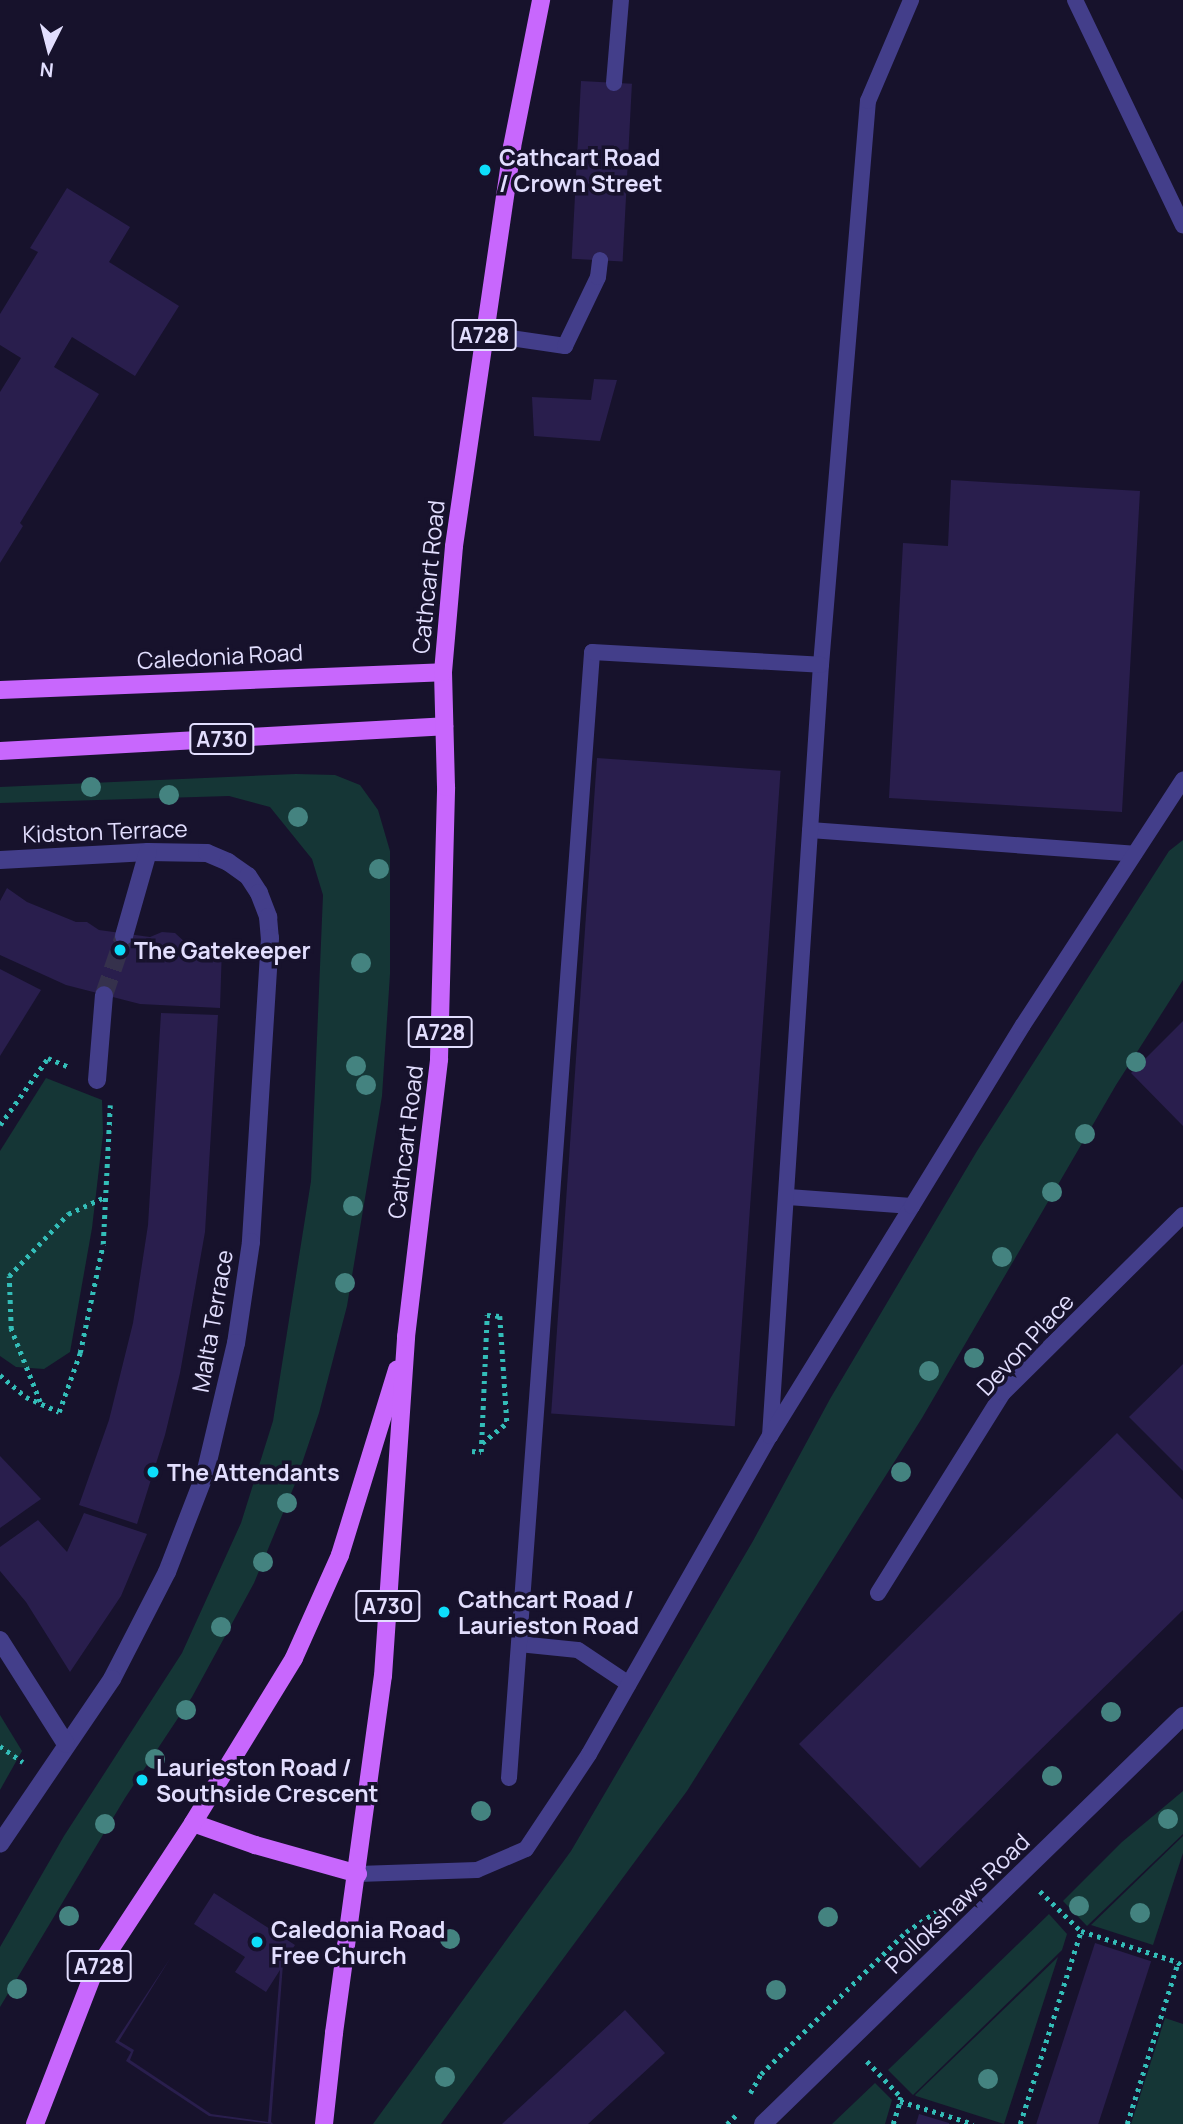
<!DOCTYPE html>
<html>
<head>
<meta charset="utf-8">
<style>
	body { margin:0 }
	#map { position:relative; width:1183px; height:2124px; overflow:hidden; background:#17122c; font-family:Manrope,sans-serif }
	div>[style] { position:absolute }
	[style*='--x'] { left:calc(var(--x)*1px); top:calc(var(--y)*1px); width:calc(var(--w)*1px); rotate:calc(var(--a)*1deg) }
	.green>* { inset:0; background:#153636 }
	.building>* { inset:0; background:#291e4d; transform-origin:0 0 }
	.street-tunnel>* { height:18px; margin-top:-9px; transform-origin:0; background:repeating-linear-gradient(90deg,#35314c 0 18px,transparent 0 27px) }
	.path>* { height:4.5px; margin-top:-2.25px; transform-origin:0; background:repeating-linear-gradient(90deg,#33bdb8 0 3.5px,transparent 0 8.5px) }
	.lane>* { height:16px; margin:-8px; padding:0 8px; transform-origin:8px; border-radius:8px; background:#433e8a }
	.street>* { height:18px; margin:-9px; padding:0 9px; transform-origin:9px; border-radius:9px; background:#433e8a }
	.primary>* { height:18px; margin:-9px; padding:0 9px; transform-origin:9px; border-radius:9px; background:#c867fd }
	.trees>* { width:20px; height:20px; margin:-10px; border-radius:50%; background:#448380 }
	.dots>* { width:19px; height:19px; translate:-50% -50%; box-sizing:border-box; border:4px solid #17122c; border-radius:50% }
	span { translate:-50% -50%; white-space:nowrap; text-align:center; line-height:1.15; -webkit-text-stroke:7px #17122c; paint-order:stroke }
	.shield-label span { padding:2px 5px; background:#17122c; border:2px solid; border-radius:5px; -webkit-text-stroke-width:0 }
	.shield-label { font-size:21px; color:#e2defe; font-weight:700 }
	.poi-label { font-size:23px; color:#e2defe; font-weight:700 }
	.left { translate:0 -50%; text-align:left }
	.street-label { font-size:23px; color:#e2defe }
	.north { position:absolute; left:14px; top:14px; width:70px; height:70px; -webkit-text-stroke:5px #17122c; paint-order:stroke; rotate:186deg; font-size:19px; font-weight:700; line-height:28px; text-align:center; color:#e2defe }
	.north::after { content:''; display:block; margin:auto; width:24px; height:32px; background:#e2defe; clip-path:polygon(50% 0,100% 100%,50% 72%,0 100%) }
</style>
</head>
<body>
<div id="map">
	<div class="green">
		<i style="clip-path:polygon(296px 774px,335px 775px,360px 785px,378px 810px,390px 851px,390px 974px,382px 1096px,347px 1306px,319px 1413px,295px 1484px,254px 1583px,192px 1697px,125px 1798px,0 2007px,0 1947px,64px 1836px,182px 1653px,241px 1523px,273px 1421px,311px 1181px,323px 895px,312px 859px,270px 807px,229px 796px,0 803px,0 787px)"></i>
		<i style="clip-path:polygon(1183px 840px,1183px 980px,1116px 1085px,922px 1418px,687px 1791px,441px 2124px,373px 2124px,571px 1851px,753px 1541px,830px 1399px,977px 1151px,1169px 851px)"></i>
		<i style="clip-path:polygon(46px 1078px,102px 1100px,103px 1134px,92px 1228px,70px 1352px,44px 1369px,16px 1367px,0 1356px,0 1151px)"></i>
		<i style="clip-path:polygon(0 1715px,22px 1751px,0 1790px)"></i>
		<i style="clip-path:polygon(1183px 1791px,1183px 1834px,1087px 1926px,1063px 1901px,1122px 1842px)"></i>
		<i style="clip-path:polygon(1183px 1836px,1183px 1853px,1153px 1945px,1091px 1925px)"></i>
		<i style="clip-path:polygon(1049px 1914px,1067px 1934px,1062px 1950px,913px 2095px,888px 2070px)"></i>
		<i style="clip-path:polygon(1058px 1957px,1004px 2124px,916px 2096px,915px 2095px)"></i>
		<i style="clip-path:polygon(1165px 2018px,1183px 2024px,1183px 2124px,1131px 2124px)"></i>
		<i style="clip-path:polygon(875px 2083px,892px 2100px,885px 2124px,832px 2124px)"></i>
	</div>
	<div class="building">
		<i style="left:581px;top:81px;width:51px;height:178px;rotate:3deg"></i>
		<i style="clip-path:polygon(67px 188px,130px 227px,109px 262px,179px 306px,135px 376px,72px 337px,54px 367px,99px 394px,20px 523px,23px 526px,0 563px,0 392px,21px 358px,0 345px,0 314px,38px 252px,30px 248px)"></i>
		<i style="clip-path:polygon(594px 379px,617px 380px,600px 441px,534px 436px,532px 397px,591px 400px)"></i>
		<i style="clip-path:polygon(951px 480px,1140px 491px,1122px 812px,889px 798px,903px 543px,948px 546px)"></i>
		<i style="left:597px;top:758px;width:184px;height:657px;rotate:4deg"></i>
		<i style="clip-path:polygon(7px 888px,27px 902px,76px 922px,87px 922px,99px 930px,150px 937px,162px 932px,175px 933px,187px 944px,222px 947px,220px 1008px,140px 1004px,66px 985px,0 955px,0 901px)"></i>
		<i style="clip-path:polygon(0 969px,41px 990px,0 1056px)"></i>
		<i style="clip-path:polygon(161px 1013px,218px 1015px,205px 1232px,180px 1373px,165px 1435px,137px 1524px,79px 1505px,109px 1420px,133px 1323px,148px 1225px)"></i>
		<i style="clip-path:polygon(1183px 1021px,1183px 1126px,1131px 1073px)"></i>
		<i style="clip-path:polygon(1183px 1364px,1183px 1471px,1129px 1417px)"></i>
		<i style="clip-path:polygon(1117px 1433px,1183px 1500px,1183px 1610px,920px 1868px,799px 1744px)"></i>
		<i style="clip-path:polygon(0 1456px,41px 1499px,0 1528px)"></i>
		<i style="clip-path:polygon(84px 1513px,147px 1534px,121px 1596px,70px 1672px,26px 1602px,0 1571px,0 1547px,38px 1520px,67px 1552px)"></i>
		<i style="clip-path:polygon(214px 1893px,295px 1945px,283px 1964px,271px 2122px,273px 2124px,209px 2116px,126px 2061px,131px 2052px,115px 2042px,171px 1957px,119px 2041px,134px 2050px,130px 2060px,211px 2114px,268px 2122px,280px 1970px,266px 1992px,235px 1972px,245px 1957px,194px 1924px)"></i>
		<i style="left:1095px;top:1943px;width:59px;height:190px;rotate:18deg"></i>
		<i style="clip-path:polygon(625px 2010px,665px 2053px,588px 2124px,502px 2124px)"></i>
		<i style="clip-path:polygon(919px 2114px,949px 2123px,949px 2124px,916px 2124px)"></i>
	</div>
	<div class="street-tunnel">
		<i style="--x:104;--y:995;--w:62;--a:-71.3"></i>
	</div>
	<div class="path">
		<i style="--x:0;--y:1125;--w:82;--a:-54.4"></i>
		<i style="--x:48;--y:1058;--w:25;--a:23"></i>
		<i style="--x:0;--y:1375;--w:34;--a:40"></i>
		<i style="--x:26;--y:1397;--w:36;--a:24"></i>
		<i style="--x:59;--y:1412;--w:63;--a:-70.4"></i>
		<i style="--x:80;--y:1353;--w:111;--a:-78.1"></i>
		<i style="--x:103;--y:1244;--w:139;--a:-87.1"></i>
		<i style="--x:40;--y:1402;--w:79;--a:-111.7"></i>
		<i style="--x:11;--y:1329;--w:53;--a:-92.2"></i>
		<i style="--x:9;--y:1276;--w:86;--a:-46.4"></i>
		<i style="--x:68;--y:1214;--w:41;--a:-24.7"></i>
		<i style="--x:482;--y:1443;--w:32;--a:-39"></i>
		<i style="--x:472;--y:1451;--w:9;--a:6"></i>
		<i style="--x:481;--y:1452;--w:137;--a:-87.5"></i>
		<i style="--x:487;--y:1315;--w:13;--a:4"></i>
		<i style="--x:500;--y:1316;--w:106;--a:86.2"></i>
		<i style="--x:0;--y:1746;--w:28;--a:35"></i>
		<i style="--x:1040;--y:1891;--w:57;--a:44.3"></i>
		<i style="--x:1081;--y:1931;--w:102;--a:17.7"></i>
		<i style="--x:1178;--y:1962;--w:8;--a:50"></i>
		<i style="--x:867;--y:2061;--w:50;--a:46.6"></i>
		<i style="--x:901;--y:2097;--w:4;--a:104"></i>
		<i style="--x:900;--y:2101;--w:77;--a:17.3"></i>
		<i style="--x:750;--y:2093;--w:22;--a:-60"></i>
		<i style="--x:761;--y:2074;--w:203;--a:-44.4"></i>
		<i style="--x:906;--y:1932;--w:40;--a:-34"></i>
		<i style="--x:727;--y:2124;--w:13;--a:-45"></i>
		<i style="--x:893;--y:2124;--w:24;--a:-73"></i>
		<i style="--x:1020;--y:2124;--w:202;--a:-72.5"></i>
		<i style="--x:1127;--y:2124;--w:170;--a:-72.5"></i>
	</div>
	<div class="lane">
		<i style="--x:1075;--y:0;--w:250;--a:64.4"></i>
		<i style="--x:614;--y:83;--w:83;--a:-85.2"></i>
		<i style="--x:484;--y:334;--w:82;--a:8.4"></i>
		<i style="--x:565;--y:346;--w:76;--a:-64.4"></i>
		<i style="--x:598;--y:277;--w:17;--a:-83"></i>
		<i style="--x:810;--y:830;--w:325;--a:4.2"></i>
		<i style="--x:788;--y:1197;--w:124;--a:4.2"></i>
		<i style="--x:770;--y:1436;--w:773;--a:-86.22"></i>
		<i style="--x:821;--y:665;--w:566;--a:-85.24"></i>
		<i style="--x:868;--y:101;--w:110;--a:-66.9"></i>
		<i style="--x:878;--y:1593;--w:236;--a:-58"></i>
		<i style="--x:1003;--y:1393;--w:253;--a:-44.7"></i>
		<i style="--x:519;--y:1644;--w:59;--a:5.8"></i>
		<i style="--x:578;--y:1650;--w:61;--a:33.7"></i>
		<i style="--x:509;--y:1778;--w:1129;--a:-85.78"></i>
		<i style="--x:592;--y:652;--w:229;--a:3.2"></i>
		<i style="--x:358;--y:1874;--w:119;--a:-1.9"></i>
		<i style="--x:477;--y:1870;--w:53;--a:-23.2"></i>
		<i style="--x:526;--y:1849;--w:114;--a:-56.4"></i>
		<i style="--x:589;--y:1754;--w:366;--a:-60.4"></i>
		<i style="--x:770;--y:1436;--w:270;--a:-58.3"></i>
		<i style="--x:912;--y:1206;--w:212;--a:-58.5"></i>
		<i style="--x:1023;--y:1025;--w:293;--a:-56.9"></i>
	</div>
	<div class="street">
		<i style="--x:0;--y:860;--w:148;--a:-3.1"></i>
		<i style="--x:148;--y:852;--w:59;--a:1"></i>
		<i style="--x:207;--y:853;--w:23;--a:23"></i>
		<i style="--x:228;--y:862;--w:24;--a:35"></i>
		<i style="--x:248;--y:876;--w:20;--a:57"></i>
		<i style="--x:259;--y:893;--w:26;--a:69"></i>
		<i style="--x:268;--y:917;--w:21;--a:85"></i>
		<i style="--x:270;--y:938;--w:305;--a:93.6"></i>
		<i style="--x:251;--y:1242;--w:102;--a:98.4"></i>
		<i style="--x:236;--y:1343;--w:135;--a:103.3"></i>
		<i style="--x:205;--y:1474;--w:105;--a:111.2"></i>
		<i style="--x:167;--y:1572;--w:120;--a:117.2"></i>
		<i style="--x:112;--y:1679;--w:199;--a:124.2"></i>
		<i style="--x:124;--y:936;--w:87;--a:-74.1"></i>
		<i style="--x:97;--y:1080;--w:85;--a:-85.3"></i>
		<i style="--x:0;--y:1640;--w:123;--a:57.6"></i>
		<i style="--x:763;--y:2124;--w:586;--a:-44.17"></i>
	</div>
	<div class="primary">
		<i style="--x:0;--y:690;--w:443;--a:-2.3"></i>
		<i style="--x:0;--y:751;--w:445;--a:-3.2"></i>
		<i style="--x:193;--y:1823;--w:66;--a:19.5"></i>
		<i style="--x:255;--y:1845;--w:107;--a:15.7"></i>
		<i style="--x:35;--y:2124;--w:158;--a:-68.8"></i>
		<i style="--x:92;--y:1977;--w:184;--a:-56.7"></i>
		<i style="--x:193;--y:1823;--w:193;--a:-58.5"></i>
		<i style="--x:294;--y:1658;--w:113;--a:-65.9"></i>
		<i style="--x:340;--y:1555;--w:194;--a:-72.9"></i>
		<i style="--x:324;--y:2124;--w:92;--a:-83.7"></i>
		<i style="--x:334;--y:2033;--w:360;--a:-82.2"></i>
		<i style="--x:383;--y:1676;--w:340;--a:-86.1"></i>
		<i style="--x:406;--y:1337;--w:280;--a:-83.2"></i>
		<i style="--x:439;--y:1059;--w:272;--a:-88.5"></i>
		<i style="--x:446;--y:787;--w:115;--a:-91.5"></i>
		<i style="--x:443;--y:672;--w:126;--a:-85"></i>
		<i style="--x:454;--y:546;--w:403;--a:-81.7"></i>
		<i style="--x:512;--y:147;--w:150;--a:-78.8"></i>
	</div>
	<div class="trees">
		<i style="left:91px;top:787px"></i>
		<i style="left:169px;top:795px"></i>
		<i style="left:298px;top:817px"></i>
		<i style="left:379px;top:869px"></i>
		<i style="left:361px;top:963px"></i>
		<i style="left:1136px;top:1062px"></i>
		<i style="left:356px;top:1066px"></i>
		<i style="left:366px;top:1085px"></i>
		<i style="left:1085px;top:1134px"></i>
		<i style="left:1052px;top:1192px"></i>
		<i style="left:353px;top:1206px"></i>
		<i style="left:1002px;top:1257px"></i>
		<i style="left:345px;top:1283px"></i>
		<i style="left:974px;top:1358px"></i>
		<i style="left:929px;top:1371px"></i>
		<i style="left:901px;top:1472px"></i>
		<i style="left:287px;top:1503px"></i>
		<i style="left:263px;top:1562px"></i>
		<i style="left:221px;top:1627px"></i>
		<i style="left:186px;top:1710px"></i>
		<i style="left:1111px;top:1712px"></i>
		<i style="left:155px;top:1759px"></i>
		<i style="left:1052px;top:1776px"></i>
		<i style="left:481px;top:1811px"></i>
		<i style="left:1168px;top:1819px"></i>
		<i style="left:105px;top:1824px"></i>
		<i style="left:1079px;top:1906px"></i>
		<i style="left:1140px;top:1913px"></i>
		<i style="left:69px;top:1916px"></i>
		<i style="left:828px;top:1917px"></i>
		<i style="left:450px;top:1939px"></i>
		<i style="left:17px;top:1989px"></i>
		<i style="left:776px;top:1990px"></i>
		<i style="left:445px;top:2077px"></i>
		<i style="left:988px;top:2079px"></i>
	</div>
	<div class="dots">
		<i style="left:485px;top:170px;background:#0ddefb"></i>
		<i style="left:120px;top:950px;background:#0ddefb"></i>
		<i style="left:153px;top:1472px;background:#0ddefb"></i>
		<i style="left:444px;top:1612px;background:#0ddefb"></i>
		<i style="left:142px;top:1780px;background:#0ddefb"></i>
		<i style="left:257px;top:1942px;background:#0ddefb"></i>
	</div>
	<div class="shield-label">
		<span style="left:484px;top:335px">A728</span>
		<span style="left:222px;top:739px">A730</span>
		<span style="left:440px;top:1032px">A728</span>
		<span style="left:388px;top:1606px">A730</span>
		<span style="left:99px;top:1966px">A728</span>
	</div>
	<div class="poi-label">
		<span class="left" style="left:499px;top:170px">Cathcart Road<br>/ Crown Street</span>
		<span class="left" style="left:134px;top:950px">The Gatekeeper</span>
		<span class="left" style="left:167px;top:1472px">The Attendants</span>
		<span class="left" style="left:458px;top:1612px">Cathcart Road /<br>Laurieston Road</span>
		<span class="left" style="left:156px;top:1780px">Laurieston Road /<br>Southside Crescent</span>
		<span class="left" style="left:271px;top:1942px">Caledonia Road<br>Free Church</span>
	</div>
	<div class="street-label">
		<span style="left:428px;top:577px;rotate:-84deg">Cathcart Road</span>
		<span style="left:220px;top:656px;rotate:-3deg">Caledonia Road</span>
		<span style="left:105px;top:831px;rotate:-2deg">Kidston Terrace</span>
		<span style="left:405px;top:1142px;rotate:-83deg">Cathcart Road</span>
		<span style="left:212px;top:1321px;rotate:-80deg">Malta Terrace</span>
		<span style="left:1025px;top:1344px;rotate:-47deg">Devon Place</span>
		<span style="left:957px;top:1903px;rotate:-44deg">Pollokshaws Road</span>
	</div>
	<div class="north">N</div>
</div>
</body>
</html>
